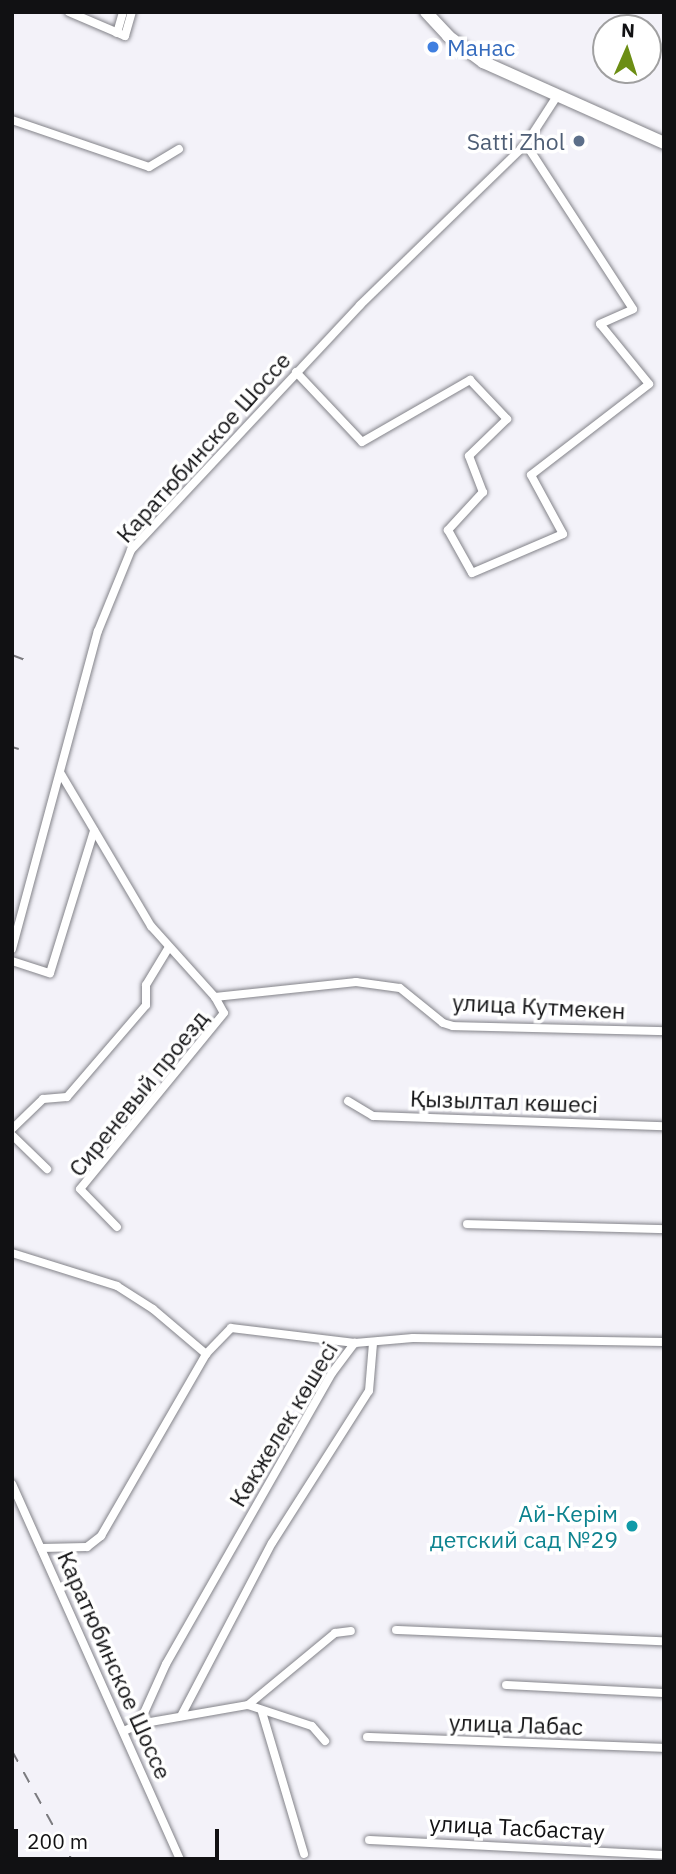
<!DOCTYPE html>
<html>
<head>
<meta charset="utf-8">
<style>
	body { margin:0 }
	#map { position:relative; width:676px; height:1874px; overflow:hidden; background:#f3f2f9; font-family:"IBM Plex Sans",sans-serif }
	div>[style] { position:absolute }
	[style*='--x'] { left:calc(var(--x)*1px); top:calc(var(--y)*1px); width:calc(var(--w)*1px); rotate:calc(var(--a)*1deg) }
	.roads { filter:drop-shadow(0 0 2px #838389) drop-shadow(0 0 2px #838389) }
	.street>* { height:8px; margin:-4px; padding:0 4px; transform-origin:4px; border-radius:4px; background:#fff }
	.secondary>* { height:12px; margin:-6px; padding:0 6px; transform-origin:6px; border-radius:6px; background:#fff }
	.rail>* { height:2px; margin-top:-1px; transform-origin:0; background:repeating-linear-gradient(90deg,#7b7b7f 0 12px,transparent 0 24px) }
	.dots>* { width:19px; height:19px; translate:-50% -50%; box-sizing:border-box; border:4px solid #fff; border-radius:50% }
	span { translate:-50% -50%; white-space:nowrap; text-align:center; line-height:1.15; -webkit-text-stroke:7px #fff; paint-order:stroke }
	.shop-label { font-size:23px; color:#366cbe }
	.left { translate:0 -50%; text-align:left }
	.service-label { font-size:23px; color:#4e5e75 }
	.right { translate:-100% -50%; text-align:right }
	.street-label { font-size:23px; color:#111113 }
	.culture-label { font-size:23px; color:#0d838f }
	.frame { position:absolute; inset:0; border:14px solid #111113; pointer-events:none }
	.north { position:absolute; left:592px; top:14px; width:70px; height:70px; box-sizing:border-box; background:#fff; border:2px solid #a0a0a1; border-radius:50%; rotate:3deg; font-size:19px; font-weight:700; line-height:28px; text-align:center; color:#111113 }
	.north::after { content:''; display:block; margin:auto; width:24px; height:32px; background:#6c8e14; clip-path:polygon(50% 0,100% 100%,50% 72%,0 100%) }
	.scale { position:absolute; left:14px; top:1829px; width:205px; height:32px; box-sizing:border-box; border:4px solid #111113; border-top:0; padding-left:9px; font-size:21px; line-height:24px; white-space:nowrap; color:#111113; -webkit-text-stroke:5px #fff; paint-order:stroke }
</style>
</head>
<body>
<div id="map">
	<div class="roads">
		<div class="street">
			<i style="--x:69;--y:12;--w:61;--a:23.2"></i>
			<i style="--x:125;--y:36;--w:25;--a:-74"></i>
			<i style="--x:117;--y:33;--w:22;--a:-74"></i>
			<i style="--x:12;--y:120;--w:145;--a:18.9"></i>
			<i style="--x:149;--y:167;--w:35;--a:-31"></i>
			<i style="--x:296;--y:372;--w:96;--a:46.7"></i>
			<i style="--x:362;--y:442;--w:125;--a:-29.9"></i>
			<i style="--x:470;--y:380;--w:54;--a:46.5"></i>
			<i style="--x:507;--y:419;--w:53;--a:135.8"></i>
			<i style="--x:469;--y:456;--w:39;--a:69"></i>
			<i style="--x:483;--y:492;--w:52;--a:132.6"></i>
			<i style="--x:448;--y:530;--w:49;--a:60.8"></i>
			<i style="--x:472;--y:573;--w:99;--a:-23.2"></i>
			<i style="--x:563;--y:534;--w:67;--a:-118.5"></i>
			<i style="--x:531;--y:475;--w:149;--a:-37.6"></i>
			<i style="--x:649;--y:384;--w:77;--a:-129.2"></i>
			<i style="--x:600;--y:324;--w:36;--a:-24"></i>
			<i style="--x:633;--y:309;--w:197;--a:-123"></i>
			<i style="--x:61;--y:774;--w:177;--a:59.4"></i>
			<i style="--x:151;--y:926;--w:96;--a:48"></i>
			<i style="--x:215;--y:997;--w:18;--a:61"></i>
			<i style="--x:224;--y:1013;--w:227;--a:129.3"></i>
			<i style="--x:80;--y:1189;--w:53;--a:45.8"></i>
			<i style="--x:12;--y:949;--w:329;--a:-74.9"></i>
			<i style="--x:98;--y:631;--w:87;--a:-67.8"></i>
			<i style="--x:131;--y:550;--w:335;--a:-46.9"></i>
			<i style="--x:360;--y:305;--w:231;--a:-44.1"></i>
			<i style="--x:526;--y:144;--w:57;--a:-57.1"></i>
			<i style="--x:12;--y:961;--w:40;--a:18"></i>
			<i style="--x:50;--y:973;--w:149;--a:-72.8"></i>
			<i style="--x:215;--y:997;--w:142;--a:-6.1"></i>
			<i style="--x:356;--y:982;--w:44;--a:7.8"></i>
			<i style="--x:400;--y:988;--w:55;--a:39.1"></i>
			<i style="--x:443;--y:1023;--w:10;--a:17"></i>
			<i style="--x:453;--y:1026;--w:211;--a:1.4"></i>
			<i style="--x:348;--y:1101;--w:29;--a:31"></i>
			<i style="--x:373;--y:1116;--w:291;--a:2"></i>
			<i style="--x:12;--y:1129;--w:43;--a:-44.1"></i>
			<i style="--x:43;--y:1099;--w:24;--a:-5"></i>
			<i style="--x:67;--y:1097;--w:121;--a:-49.3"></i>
			<i style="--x:146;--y:1005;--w:20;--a:-90"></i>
			<i style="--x:146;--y:985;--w:44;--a:-58.8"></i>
			<i style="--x:12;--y:1135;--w:49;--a:44.2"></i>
			<i style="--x:467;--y:1224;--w:197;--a:1.5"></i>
			<i style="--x:12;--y:1253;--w:110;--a:17.4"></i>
			<i style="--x:117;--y:1286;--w:43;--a:32.6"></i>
			<i style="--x:153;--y:1309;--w:70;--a:40.3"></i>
			<i style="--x:12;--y:1484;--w:414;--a:65.9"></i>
			<i style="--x:41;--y:1548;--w:46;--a:-1.2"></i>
			<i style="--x:87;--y:1547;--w:18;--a:-38"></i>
			<i style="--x:101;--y:1536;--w:210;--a:-60"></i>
			<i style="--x:206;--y:1354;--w:36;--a:-46"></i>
			<i style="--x:231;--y:1328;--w:125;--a:6.9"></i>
			<i style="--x:396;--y:1630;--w:268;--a:2.4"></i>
			<i style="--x:506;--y:1685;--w:158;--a:2.9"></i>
			<i style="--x:248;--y:1705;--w:113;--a:-39.6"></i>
			<i style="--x:335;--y:1633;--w:16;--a:-7"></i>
			<i style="--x:262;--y:1712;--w:148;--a:73.5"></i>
			<i style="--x:181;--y:1716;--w:195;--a:-62.3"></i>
			<i style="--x:272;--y:1543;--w:180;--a:-57.5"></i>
			<i style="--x:369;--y:1391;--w:48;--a:-85.2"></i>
			<i style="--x:139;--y:1724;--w:66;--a:-65.8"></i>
			<i style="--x:166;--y:1664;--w:335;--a:-60.3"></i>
			<i style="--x:332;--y:1373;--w:38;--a:-53"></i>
			<i style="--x:355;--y:1343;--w:58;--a:-4.9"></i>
			<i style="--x:413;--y:1338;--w:251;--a:0.9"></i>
			<i style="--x:124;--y:1731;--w:17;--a:-25"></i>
			<i style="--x:139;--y:1724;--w:111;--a:-9.9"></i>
			<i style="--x:248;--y:1705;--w:67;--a:18.2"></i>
			<i style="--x:312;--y:1726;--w:20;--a:49"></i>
			<i style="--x:367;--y:1737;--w:297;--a:2.1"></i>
			<i style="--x:369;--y:1840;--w:295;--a:2.9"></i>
		</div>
		<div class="secondary">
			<i style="--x:426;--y:12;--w:33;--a:47"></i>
			<i style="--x:448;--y:36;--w:44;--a:36.6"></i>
			<i style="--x:483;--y:62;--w:198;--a:24.1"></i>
		</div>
	</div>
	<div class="rail">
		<i style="--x:12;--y:655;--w:14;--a:21"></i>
		<i style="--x:12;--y:747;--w:7;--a:16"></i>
		<i style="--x:12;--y:1751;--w:127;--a:61.2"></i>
		<i style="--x:12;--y:1860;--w:2;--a:63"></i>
	</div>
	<div class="dots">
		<i style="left:433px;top:47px;background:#3f7fe0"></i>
		<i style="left:579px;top:141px;background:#5c6f8a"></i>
		<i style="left:632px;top:1526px;background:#0f9aa8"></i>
	</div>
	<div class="shop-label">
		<span class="left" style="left:447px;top:47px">Манас</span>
	</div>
	<div class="service-label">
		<span class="right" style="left:565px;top:141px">Satti Zhol</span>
	</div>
	<div class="street-label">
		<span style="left:203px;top:447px;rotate:-48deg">Каратюбинское Шоссе</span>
		<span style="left:539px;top:1006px;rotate:3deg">улица Кутмекен</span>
		<span style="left:138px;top:1093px;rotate:-51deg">Сиреневый проезд</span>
		<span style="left:504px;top:1101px;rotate:2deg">Қызылтал көшесі</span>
		<span style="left:283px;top:1424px;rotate:-59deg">Көкжелек көшесі</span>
		<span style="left:115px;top:1665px;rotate:66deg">Каратюбинское Шоссе</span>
		<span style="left:516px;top:1724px;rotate:2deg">улица Лабас</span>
		<span style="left:517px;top:1827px;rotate:3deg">улица Тасбастау</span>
	</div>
	<div class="culture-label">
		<span class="right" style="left:618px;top:1526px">Ай-Керім<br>детский сад №29</span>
	</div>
	<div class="frame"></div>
	<div class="north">N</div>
	<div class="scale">200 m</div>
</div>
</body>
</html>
